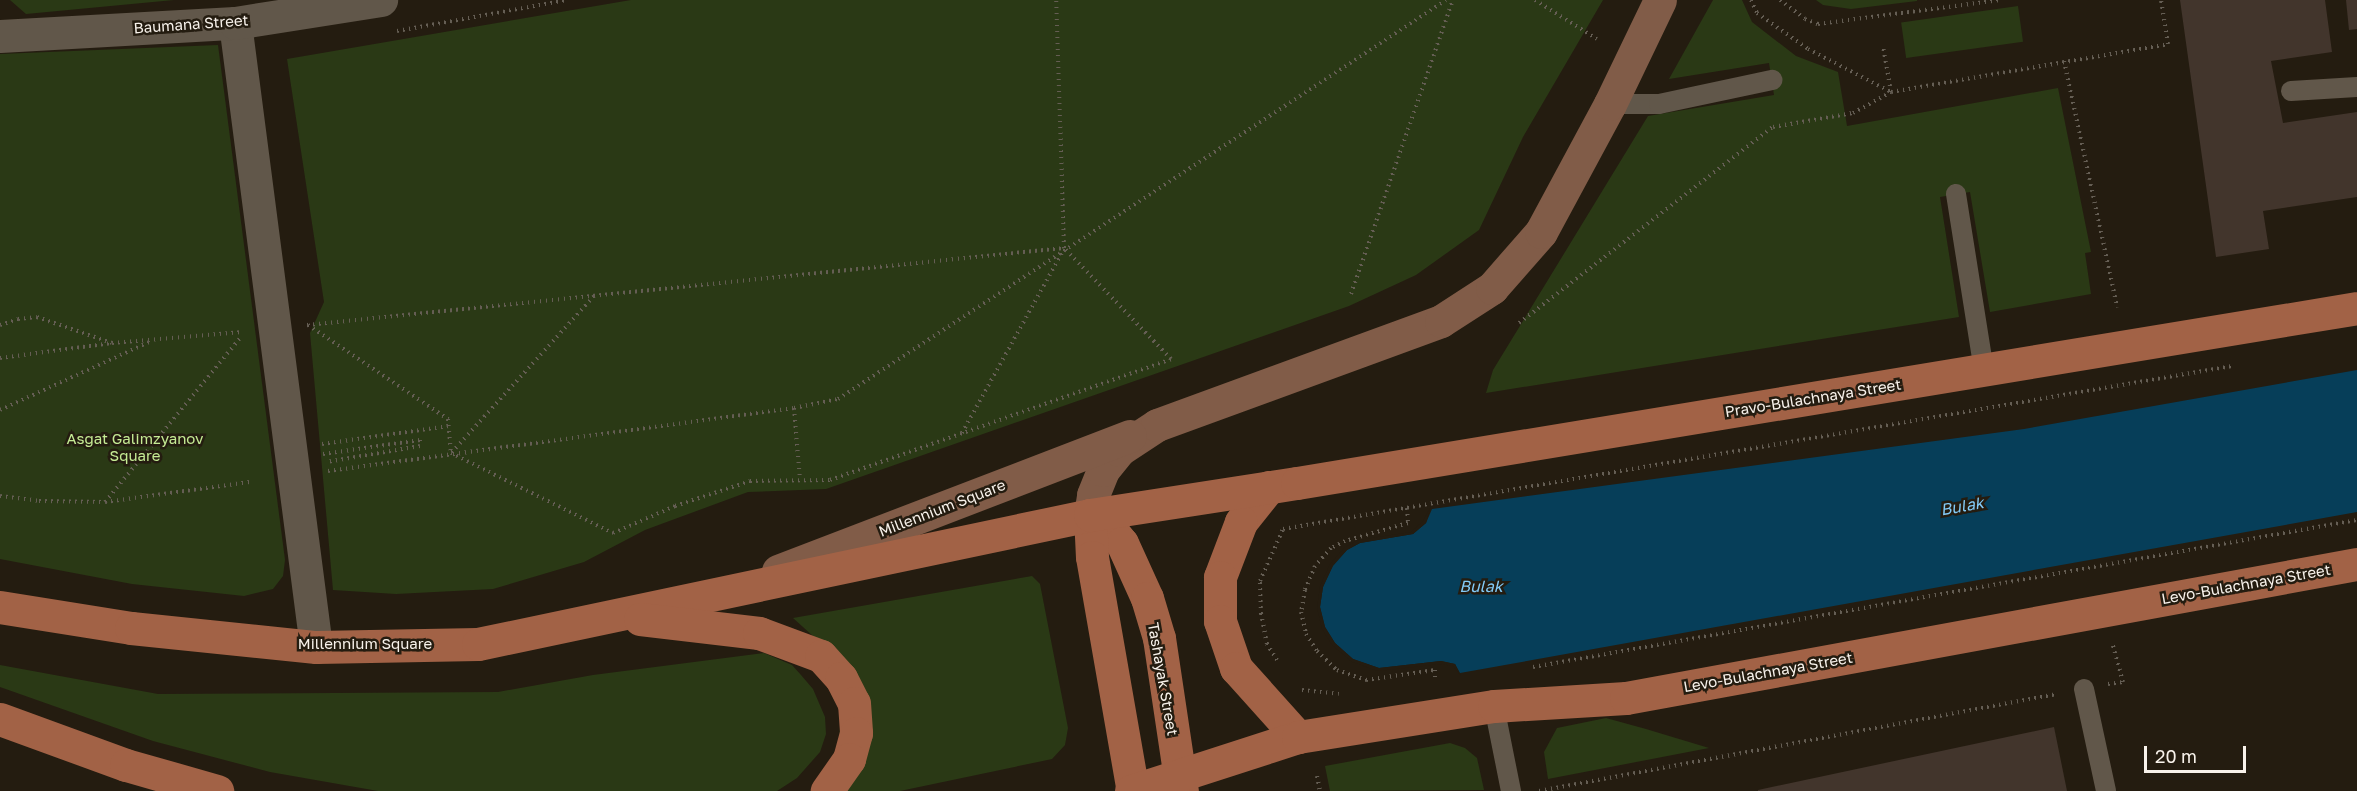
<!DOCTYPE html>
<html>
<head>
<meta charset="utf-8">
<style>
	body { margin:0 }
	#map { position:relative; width:2357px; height:791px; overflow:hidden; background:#241c10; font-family:"Golos Text",sans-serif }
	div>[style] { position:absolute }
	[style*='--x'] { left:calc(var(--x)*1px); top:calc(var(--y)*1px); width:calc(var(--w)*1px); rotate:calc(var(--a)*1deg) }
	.green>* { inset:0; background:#2a3915; transform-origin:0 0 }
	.water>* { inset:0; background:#063e59 }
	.pier>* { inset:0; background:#241c10 }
	.building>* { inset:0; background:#42352c }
	.path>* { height:4px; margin-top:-2px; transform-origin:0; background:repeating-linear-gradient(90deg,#655e54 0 1.5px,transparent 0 6px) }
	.lane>* { height:20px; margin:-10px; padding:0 10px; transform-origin:10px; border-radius:10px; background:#61574a }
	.street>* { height:33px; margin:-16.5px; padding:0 16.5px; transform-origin:16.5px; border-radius:16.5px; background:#61574a }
	.secondary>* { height:33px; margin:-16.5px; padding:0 16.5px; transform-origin:16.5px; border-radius:16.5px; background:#815c48 }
	.primary>* { height:33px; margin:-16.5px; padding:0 16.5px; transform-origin:16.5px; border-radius:16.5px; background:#a26246 }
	span { translate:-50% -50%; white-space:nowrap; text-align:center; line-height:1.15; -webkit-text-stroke:5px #241c10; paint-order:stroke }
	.street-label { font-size:15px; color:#f8f2eb }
	.park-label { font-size:15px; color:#c5eb94 }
	.water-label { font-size:16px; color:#83cbf7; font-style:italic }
	.scale { position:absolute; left:2144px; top:746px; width:102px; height:27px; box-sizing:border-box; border:3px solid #f8f2eb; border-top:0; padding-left:8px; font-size:18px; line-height:21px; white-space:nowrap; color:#f8f2eb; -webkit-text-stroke:4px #241c10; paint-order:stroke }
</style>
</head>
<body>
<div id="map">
	<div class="green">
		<i style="clip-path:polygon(10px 0,174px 0,26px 14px)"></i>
		<i style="clip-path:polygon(631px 0,1603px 0,1523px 137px,1479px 230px,1416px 275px,1349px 306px,826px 489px,748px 492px,645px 530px,584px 562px,493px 589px,396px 594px,333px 590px,310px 333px,324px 302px,287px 59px)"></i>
		<i style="clip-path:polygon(1713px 0,1742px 0,1752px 22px,1796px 56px,1838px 72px,1847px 126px,2058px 88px,2091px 252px,2085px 253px,2091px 294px,1990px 312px,1970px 192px,1940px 197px,1959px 317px,1486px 393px,1493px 370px,1648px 116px,1774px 95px,1769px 63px,1669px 79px)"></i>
		<i style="clip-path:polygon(1816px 0,1917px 0,1917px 1px,1851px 9px,1823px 5px)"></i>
		<i style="left:2018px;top:6px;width:36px;height:118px;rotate:82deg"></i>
		<i style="clip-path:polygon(218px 45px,285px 560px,283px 576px,273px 589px,244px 596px,132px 584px,0 559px,0 54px)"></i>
		<i style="clip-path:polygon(1032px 576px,1040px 584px,1068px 728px,1065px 745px,1052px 759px,900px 791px,836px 791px,844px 664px,793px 618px)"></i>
		<i style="clip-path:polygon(764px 653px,792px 665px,801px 675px,813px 689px,825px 717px,826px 734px,820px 752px,797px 778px,777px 791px,378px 791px,270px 772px,153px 741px,0 687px,0 665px,158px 694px,498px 692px,593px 675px)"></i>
		<i style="clip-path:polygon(1606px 718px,1646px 729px,1709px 748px,1548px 779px,1544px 752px,1557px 728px)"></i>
		<i style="clip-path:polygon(1450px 743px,1465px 748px,1477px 758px,1484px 790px,1330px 791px,1325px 766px)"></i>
	</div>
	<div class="water">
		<i style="clip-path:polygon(2357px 370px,2357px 512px,1460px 673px,1455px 664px,1441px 661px,1379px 668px,1353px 659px,1335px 643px,1325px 627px,1320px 607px,1323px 587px,1333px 565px,1347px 550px,1360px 543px,1413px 534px,1426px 523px,1432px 509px,2024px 429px)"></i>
	</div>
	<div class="pier">
		<i style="clip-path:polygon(1431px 506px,1426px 523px,1413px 534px,1360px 543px,1347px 550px,1333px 566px,1323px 587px,1320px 607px,1325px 627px,1335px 643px,1353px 659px,1379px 668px,1441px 661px,1455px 664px,1461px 676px,1453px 666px,1441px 664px,1378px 671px,1352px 662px,1332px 645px,1322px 629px,1317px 608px,1320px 586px,1330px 564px,1345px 547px,1358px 540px,1411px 532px,1423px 521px)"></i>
	</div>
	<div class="building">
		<i style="clip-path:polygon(2180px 0,2325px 0,2332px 52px,2271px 61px,2283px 123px,2357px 112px,2357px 197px,2263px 211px,2269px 249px,2216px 257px)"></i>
		<i style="clip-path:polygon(2346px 0,2357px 0,2357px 29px,2349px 30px)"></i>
		<i style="clip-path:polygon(2054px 727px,2067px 791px,1758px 791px,1758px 790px)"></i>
	</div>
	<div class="path">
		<i style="--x:1535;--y:0;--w:73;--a:32.2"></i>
		<i style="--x:1751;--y:0;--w:14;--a:65"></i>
		<i style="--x:1757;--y:13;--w:62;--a:35.2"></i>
		<i style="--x:1808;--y:49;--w:93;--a:27.4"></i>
		<i style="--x:1891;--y:92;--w:281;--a:-9.8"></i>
		<i style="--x:2168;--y:44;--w:45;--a:-99"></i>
		<i style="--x:1780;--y:0;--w:31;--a:37"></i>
		<i style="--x:1805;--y:19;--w:14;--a:21"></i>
		<i style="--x:1818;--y:24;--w:184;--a:-7.5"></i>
		<i style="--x:397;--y:31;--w:173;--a:-10.3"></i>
		<i style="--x:2064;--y:61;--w:252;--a:77.8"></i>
		<i style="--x:1351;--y:294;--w:311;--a:-70.9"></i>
		<i style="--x:594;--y:296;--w:212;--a:132.3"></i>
		<i style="--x:451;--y:453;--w:181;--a:26.3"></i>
		<i style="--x:613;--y:533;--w:68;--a:-23.5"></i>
		<i style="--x:675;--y:506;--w:79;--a:-18.4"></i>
		<i style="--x:750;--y:481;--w:80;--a:-0.7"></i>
		<i style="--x:830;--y:480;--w:362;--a:-19.5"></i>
		<i style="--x:1171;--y:359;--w:154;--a:-133.9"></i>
		<i style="--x:1064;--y:248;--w:248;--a:-91.8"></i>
		<i style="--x:1519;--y:323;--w:321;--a:-37.7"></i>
		<i style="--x:1773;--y:127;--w:81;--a:-9.9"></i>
		<i style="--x:1853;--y:113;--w:43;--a:-28.9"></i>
		<i style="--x:1891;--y:92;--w:47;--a:-99.9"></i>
		<i style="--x:0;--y:325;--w:19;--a:-18"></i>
		<i style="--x:18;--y:319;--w:19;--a:-6"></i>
		<i style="--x:37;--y:317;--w:79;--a:19.1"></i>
		<i style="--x:307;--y:325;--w:761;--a:-5.81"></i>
		<i style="--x:308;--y:325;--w:169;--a:33.9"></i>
		<i style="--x:448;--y:419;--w:34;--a:85"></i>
		<i style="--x:0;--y:358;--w:113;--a:-7.6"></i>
		<i style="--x:112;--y:343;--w:131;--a:-4.8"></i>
		<i style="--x:794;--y:408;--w:72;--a:85.2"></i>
		<i style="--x:0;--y:410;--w:164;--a:-24.5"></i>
		<i style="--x:962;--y:433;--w:210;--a:-61"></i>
		<i style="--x:322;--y:444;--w:128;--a:-8.1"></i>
		<i style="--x:323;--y:454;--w:98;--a:-8.2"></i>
		<i style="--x:420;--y:440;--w:6;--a:90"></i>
		<i style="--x:420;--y:446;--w:95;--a:170.3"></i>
		<i style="--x:328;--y:471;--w:470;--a:-7.7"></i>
		<i style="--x:794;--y:408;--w:45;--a:-11.6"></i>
		<i style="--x:838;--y:399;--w:727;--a:-33.27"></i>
		<i style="--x:0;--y:496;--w:39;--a:7"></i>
		<i style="--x:39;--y:501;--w:66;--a:0.9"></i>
		<i style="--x:105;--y:502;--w:146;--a:-7.9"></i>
		<i style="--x:105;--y:502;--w:215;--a:-50.5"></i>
		<i style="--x:1407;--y:508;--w:15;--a:86"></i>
		<i style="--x:1408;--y:523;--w:66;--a:164.1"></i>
		<i style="--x:1345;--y:541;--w:16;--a:153"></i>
		<i style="--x:1331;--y:548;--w:24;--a:132"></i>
		<i style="--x:1315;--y:566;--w:26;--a:113"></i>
		<i style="--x:1305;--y:590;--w:22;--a:100"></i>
		<i style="--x:1301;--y:612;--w:23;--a:77"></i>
		<i style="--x:1306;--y:634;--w:20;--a:57"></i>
		<i style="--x:1317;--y:651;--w:28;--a:44"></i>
		<i style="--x:1337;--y:670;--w:31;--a:19"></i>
		<i style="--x:1366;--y:680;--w:70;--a:-8.2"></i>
		<i style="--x:1435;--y:670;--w:11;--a:90"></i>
		<i style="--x:1277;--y:660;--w:19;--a:-122"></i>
		<i style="--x:1267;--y:644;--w:31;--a:-101"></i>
		<i style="--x:1261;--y:614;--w:33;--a:-92"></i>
		<i style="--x:1260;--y:581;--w:57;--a:-66.1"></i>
		<i style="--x:1283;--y:529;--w:963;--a:-9.75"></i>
		<i style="--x:1533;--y:667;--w:837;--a:-10.12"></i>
		<i style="--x:2108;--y:684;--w:15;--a:-8"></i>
		<i style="--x:2123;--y:682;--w:41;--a:-105.4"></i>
		<i style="--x:1302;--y:690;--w:37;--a:6"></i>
		<i style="--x:1317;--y:776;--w:15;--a:79"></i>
		<i style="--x:1539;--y:791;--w:527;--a:-10.61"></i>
	</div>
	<div class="lane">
		<i style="--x:2291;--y:91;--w:66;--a:-3.5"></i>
		<i style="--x:1610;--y:104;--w:49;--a:0"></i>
		<i style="--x:1659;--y:104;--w:116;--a:-12"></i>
		<i style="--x:1956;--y:194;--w:178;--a:81"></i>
		<i style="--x:2084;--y:689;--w:104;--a:77.8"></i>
		<i style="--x:1494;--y:706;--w:87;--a:78.7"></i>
	</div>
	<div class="street">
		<i style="--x:235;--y:23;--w:629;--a:82.6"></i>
		<i style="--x:0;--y:36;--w:235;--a:-3.2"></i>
		<i style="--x:235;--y:23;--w:148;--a:-9"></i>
	</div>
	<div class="secondary">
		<i style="--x:1090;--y:515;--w:20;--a:-81"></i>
		<i style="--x:1093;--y:495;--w:27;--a:-68"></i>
		<i style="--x:1103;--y:470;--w:26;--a:-51"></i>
		<i style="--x:1119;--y:450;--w:45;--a:-33.3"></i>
		<i style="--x:1157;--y:425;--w:302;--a:-20.1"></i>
		<i style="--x:1441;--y:321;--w:61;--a:-32.9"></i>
		<i style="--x:1492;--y:288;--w:74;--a:-48.8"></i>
		<i style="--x:1541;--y:232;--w:145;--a:-61.7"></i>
		<i style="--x:1610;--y:104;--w:115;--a:-64.3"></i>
		<i style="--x:778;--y:571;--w:377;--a:-21"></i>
	</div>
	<div class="primary">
		<i style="--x:1269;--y:487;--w:45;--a:128.7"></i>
		<i style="--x:1241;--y:522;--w:59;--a:110.9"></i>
		<i style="--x:1220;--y:577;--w:44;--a:90"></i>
		<i style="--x:1220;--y:621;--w:50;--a:71.2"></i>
		<i style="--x:1236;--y:668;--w:93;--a:48.1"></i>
		<i style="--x:1090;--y:515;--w:21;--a:31"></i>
		<i style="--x:1108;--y:526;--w:22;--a:51"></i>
		<i style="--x:1122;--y:543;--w:60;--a:65.6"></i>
		<i style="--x:1147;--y:598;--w:42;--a:73.3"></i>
		<i style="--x:1159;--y:638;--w:155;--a:81.5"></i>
		<i style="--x:1090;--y:515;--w:42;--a:87.3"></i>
		<i style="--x:1092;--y:557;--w:238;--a:80.1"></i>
		<i style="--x:0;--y:607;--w:133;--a:9.1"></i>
		<i style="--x:131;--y:628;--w:186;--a:5.9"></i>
		<i style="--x:316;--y:647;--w:162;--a:-1.1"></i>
		<i style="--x:478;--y:644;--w:625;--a:-11.9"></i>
		<i style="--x:1090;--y:515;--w:209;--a:-8.8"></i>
		<i style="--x:1297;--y:483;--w:1074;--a:-9.37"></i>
		<i style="--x:640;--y:619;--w:120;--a:6.7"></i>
		<i style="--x:759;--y:633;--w:66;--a:20.4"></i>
		<i style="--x:821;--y:656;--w:30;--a:48"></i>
		<i style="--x:841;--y:678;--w:28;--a:63"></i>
		<i style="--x:854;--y:703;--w:30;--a:86"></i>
		<i style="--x:856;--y:733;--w:27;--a:105"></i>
		<i style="--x:849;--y:759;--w:39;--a:125"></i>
		<i style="--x:0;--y:719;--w:134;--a:20.1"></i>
		<i style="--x:126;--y:765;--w:95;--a:15.9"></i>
		<i style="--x:1131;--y:791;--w:176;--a:-17.9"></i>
		<i style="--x:1298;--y:737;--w:198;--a:-9"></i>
		<i style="--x:1494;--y:706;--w:132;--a:-3.5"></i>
		<i style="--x:1626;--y:698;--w:743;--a:-10.39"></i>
	</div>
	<div class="street-label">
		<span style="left:191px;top:24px;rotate:-4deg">Baumana Street</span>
		<span style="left:1813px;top:398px;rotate:-9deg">Pravo-Bulachnaya Street</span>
		<span style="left:942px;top:508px;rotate:-21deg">Millennium Square</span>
		<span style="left:2246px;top:584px;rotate:-10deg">Levo-Bulachnaya Street</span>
		<span style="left:365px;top:644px">Millennium Square</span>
		<span style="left:1768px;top:672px;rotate:-10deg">Levo-Bulachnaya Street</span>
		<span style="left:1163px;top:679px;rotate:80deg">Tashayak Street</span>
	</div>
	<div class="park-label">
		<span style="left:135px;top:447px">Asgat Galimzyanov<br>Square</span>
	</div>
	<div class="water-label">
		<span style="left:1962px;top:506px;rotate:-10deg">Bulak</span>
		<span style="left:1481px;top:586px">Bulak</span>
	</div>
	<div class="scale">20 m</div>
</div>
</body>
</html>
